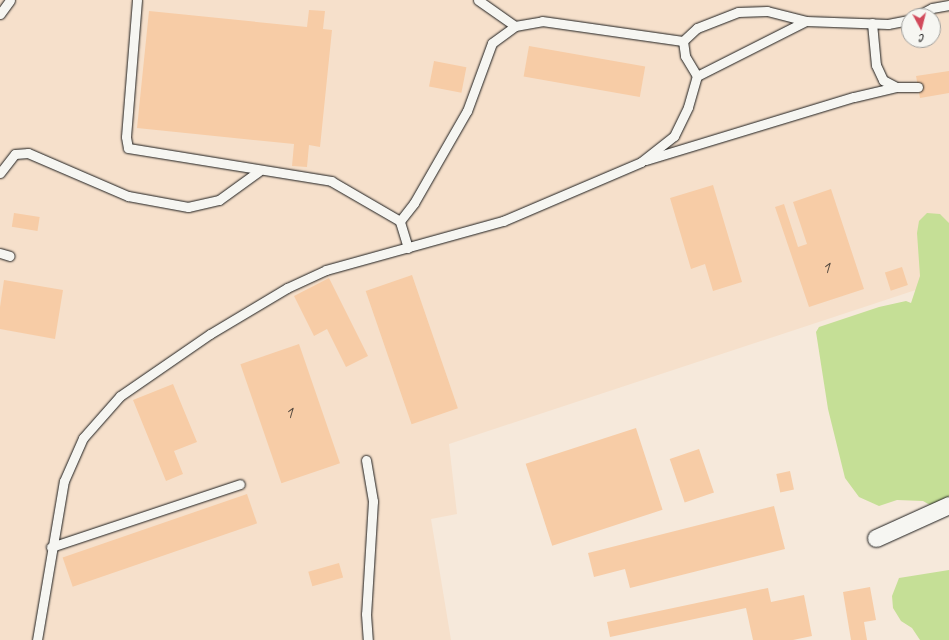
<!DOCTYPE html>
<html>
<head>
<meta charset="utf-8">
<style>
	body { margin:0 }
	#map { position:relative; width:949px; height:640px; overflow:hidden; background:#f6e9db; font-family:Caveat,sans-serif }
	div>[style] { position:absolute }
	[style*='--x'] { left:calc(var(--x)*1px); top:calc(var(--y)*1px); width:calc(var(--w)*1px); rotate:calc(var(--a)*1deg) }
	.built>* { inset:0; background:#f6e0cb }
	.green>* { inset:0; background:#c5df96 }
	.building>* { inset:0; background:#f7cca6; transform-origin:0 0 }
	.roads { filter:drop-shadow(0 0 1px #1c1c1c) drop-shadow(0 0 1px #1c1c1c) }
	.service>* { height:9px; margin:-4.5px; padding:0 4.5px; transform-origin:4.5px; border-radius:4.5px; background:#f6f6f2 }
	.minor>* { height:17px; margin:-8.5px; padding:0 8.5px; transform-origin:8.5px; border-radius:8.5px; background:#f6f6f2 }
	span { translate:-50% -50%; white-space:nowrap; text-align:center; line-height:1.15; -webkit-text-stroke:3px #f6f6f2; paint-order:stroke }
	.number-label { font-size:17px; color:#53483e }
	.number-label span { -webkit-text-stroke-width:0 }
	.north { position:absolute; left:901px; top:8px; width:40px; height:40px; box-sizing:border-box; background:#f6f6f2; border:1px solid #9f9f9c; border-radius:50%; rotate:173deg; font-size:11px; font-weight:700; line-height:16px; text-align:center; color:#1c1c1c }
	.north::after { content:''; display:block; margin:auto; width:14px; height:18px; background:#d1495b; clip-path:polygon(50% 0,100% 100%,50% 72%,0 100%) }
</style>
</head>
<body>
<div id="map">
	<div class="built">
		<i style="clip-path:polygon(evenodd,0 0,949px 0,949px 279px,449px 444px,457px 514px,431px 519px,451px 640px,0 640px,0 0,909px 16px,933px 16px,933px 40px,909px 40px,909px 16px)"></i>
	</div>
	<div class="green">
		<i style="clip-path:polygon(927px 213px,940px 214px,949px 223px,949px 498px,930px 505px,923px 501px,897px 500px,879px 506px,859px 497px,845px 478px,828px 409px,816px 332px,819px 327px,879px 307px,906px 301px,911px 303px,920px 276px,917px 233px,919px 221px)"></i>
		<i style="clip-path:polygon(949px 570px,949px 640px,920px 640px,912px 628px,901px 621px,893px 608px,892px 596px,899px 578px)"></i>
	</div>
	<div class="building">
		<i style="clip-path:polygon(309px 10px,325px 11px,323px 29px,332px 30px,320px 147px,309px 145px,307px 167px,292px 166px,294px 144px,137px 128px,149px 11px,307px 27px)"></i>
		<i style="left:529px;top:46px;width:118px;height:31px;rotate:10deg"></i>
		<i style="left:434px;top:61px;width:33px;height:26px;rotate:11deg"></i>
		<i style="clip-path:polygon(949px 71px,949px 93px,920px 98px,916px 76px)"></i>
		<i style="clip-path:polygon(713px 185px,742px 282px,713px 291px,705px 264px,691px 269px,670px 198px)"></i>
		<i style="clip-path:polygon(831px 189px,864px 289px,809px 307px,775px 207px,784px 204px,798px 247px,807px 244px,793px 202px)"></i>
		<i style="left:14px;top:213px;width:26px;height:14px;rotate:9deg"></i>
		<i style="left:902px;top:267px;width:19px;height:18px;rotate:72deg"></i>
		<i style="left:412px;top:275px;width:141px;height:49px;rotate:71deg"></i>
		<i style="clip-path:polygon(329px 278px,368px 356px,346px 367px,327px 329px,314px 336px,294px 296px)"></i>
		<i style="clip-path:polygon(4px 280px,63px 290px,55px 339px,0 329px,0 307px)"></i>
		<i style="left:299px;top:344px;width:126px;height:62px;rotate:71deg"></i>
		<i style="clip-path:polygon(173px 384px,197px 442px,174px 451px,183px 474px,166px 481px,133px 400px)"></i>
		<i style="left:636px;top:428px;width:86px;height:116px;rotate:72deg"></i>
		<i style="left:699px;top:449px;width:46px;height:31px;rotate:71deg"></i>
		<i style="left:790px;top:471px;width:19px;height:14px;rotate:78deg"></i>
		<i style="left:247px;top:494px;width:31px;height:195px;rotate:71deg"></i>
		<i style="clip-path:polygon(774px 506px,785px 549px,630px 588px,625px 569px,594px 577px,588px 553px)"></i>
		<i style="left:339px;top:563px;width:15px;height:32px;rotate:74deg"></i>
		<i style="clip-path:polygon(870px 587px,876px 620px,864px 622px,867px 640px,851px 640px,843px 592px)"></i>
		<i style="clip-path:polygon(768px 588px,771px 602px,804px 595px,812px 636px,793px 640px,753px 640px,746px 608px,610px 637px,607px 622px)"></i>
	</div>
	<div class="roads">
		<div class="service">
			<i style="--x:137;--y:0;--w:137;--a:94.6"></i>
			<i style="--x:126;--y:137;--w:11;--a:80"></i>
			<i style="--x:128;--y:148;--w:206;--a:9.2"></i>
			<i style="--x:331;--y:181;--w:80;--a:30.1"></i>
			<i style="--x:478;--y:0;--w:45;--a:35.1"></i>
			<i style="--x:0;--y:14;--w:17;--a:-54"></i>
			<i style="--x:917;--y:16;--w:17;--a:-28"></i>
			<i style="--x:932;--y:8;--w:17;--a:-10"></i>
			<i style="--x:872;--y:23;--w:42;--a:84.6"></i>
			<i style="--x:876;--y:65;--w:17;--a:65"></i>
			<i style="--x:883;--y:80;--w:15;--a:28"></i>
			<i style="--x:896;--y:87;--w:22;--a:0"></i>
			<i style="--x:683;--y:41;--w:15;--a:82"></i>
			<i style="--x:685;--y:56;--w:23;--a:59"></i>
			<i style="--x:646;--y:160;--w:217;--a:-16.9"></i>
			<i style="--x:854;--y:97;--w:43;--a:-13.4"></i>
			<i style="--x:0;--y:173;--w:24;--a:-52"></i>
			<i style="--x:15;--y:154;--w:13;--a:-4"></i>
			<i style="--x:28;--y:153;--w:109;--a:23.3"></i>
			<i style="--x:128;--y:196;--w:61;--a:10.4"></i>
			<i style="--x:188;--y:207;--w:32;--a:-13"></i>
			<i style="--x:219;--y:200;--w:49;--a:-35.9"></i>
			<i style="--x:408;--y:248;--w:28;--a:-107"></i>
			<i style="--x:400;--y:221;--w:23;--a:-52"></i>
			<i style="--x:414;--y:203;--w:106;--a:-60.1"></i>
			<i style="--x:467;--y:111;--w:72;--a:-69.8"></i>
			<i style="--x:492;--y:43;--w:29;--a:-36"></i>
			<i style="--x:515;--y:26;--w:27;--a:-10"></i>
			<i style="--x:542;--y:21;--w:142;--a:8.1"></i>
			<i style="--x:683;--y:41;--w:19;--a:-43"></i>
			<i style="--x:697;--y:28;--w:44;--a:-21.3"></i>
			<i style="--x:738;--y:12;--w:29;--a:-2"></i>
			<i style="--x:767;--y:11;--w:40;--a:14.4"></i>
			<i style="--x:0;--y:253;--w:10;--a:17"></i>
			<i style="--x:366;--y:460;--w:42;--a:80.3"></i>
			<i style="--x:373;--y:501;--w:113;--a:93.5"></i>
			<i style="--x:366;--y:614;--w:26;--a:86"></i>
			<i style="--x:51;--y:547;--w:199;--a:-18.4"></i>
			<i style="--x:37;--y:640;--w:161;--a:-80.4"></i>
			<i style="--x:64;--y:481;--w:47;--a:-66.2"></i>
			<i style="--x:83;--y:438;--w:56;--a:-48.6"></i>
			<i style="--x:120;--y:396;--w:109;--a:-34.6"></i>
			<i style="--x:210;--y:334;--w:90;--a:-30.9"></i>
			<i style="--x:287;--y:288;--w:43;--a:-24.8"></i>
			<i style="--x:326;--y:270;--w:184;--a:-15.5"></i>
			<i style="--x:503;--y:221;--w:150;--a:-23.1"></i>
			<i style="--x:641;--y:162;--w:42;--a:-38.2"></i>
			<i style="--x:674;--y:136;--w:32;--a:-64"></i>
			<i style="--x:688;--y:107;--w:32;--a:-74"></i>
			<i style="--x:697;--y:76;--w:122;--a:-26.8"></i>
			<i style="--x:806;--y:21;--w:82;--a:2.1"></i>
			<i style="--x:888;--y:24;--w:21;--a:-11"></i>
		</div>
		<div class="minor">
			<i style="--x:876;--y:538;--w:80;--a:-24.3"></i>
		</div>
	</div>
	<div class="number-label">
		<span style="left:826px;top:268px">1</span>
		<span style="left:289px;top:413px">1</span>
	</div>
	<div class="north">С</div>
</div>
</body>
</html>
